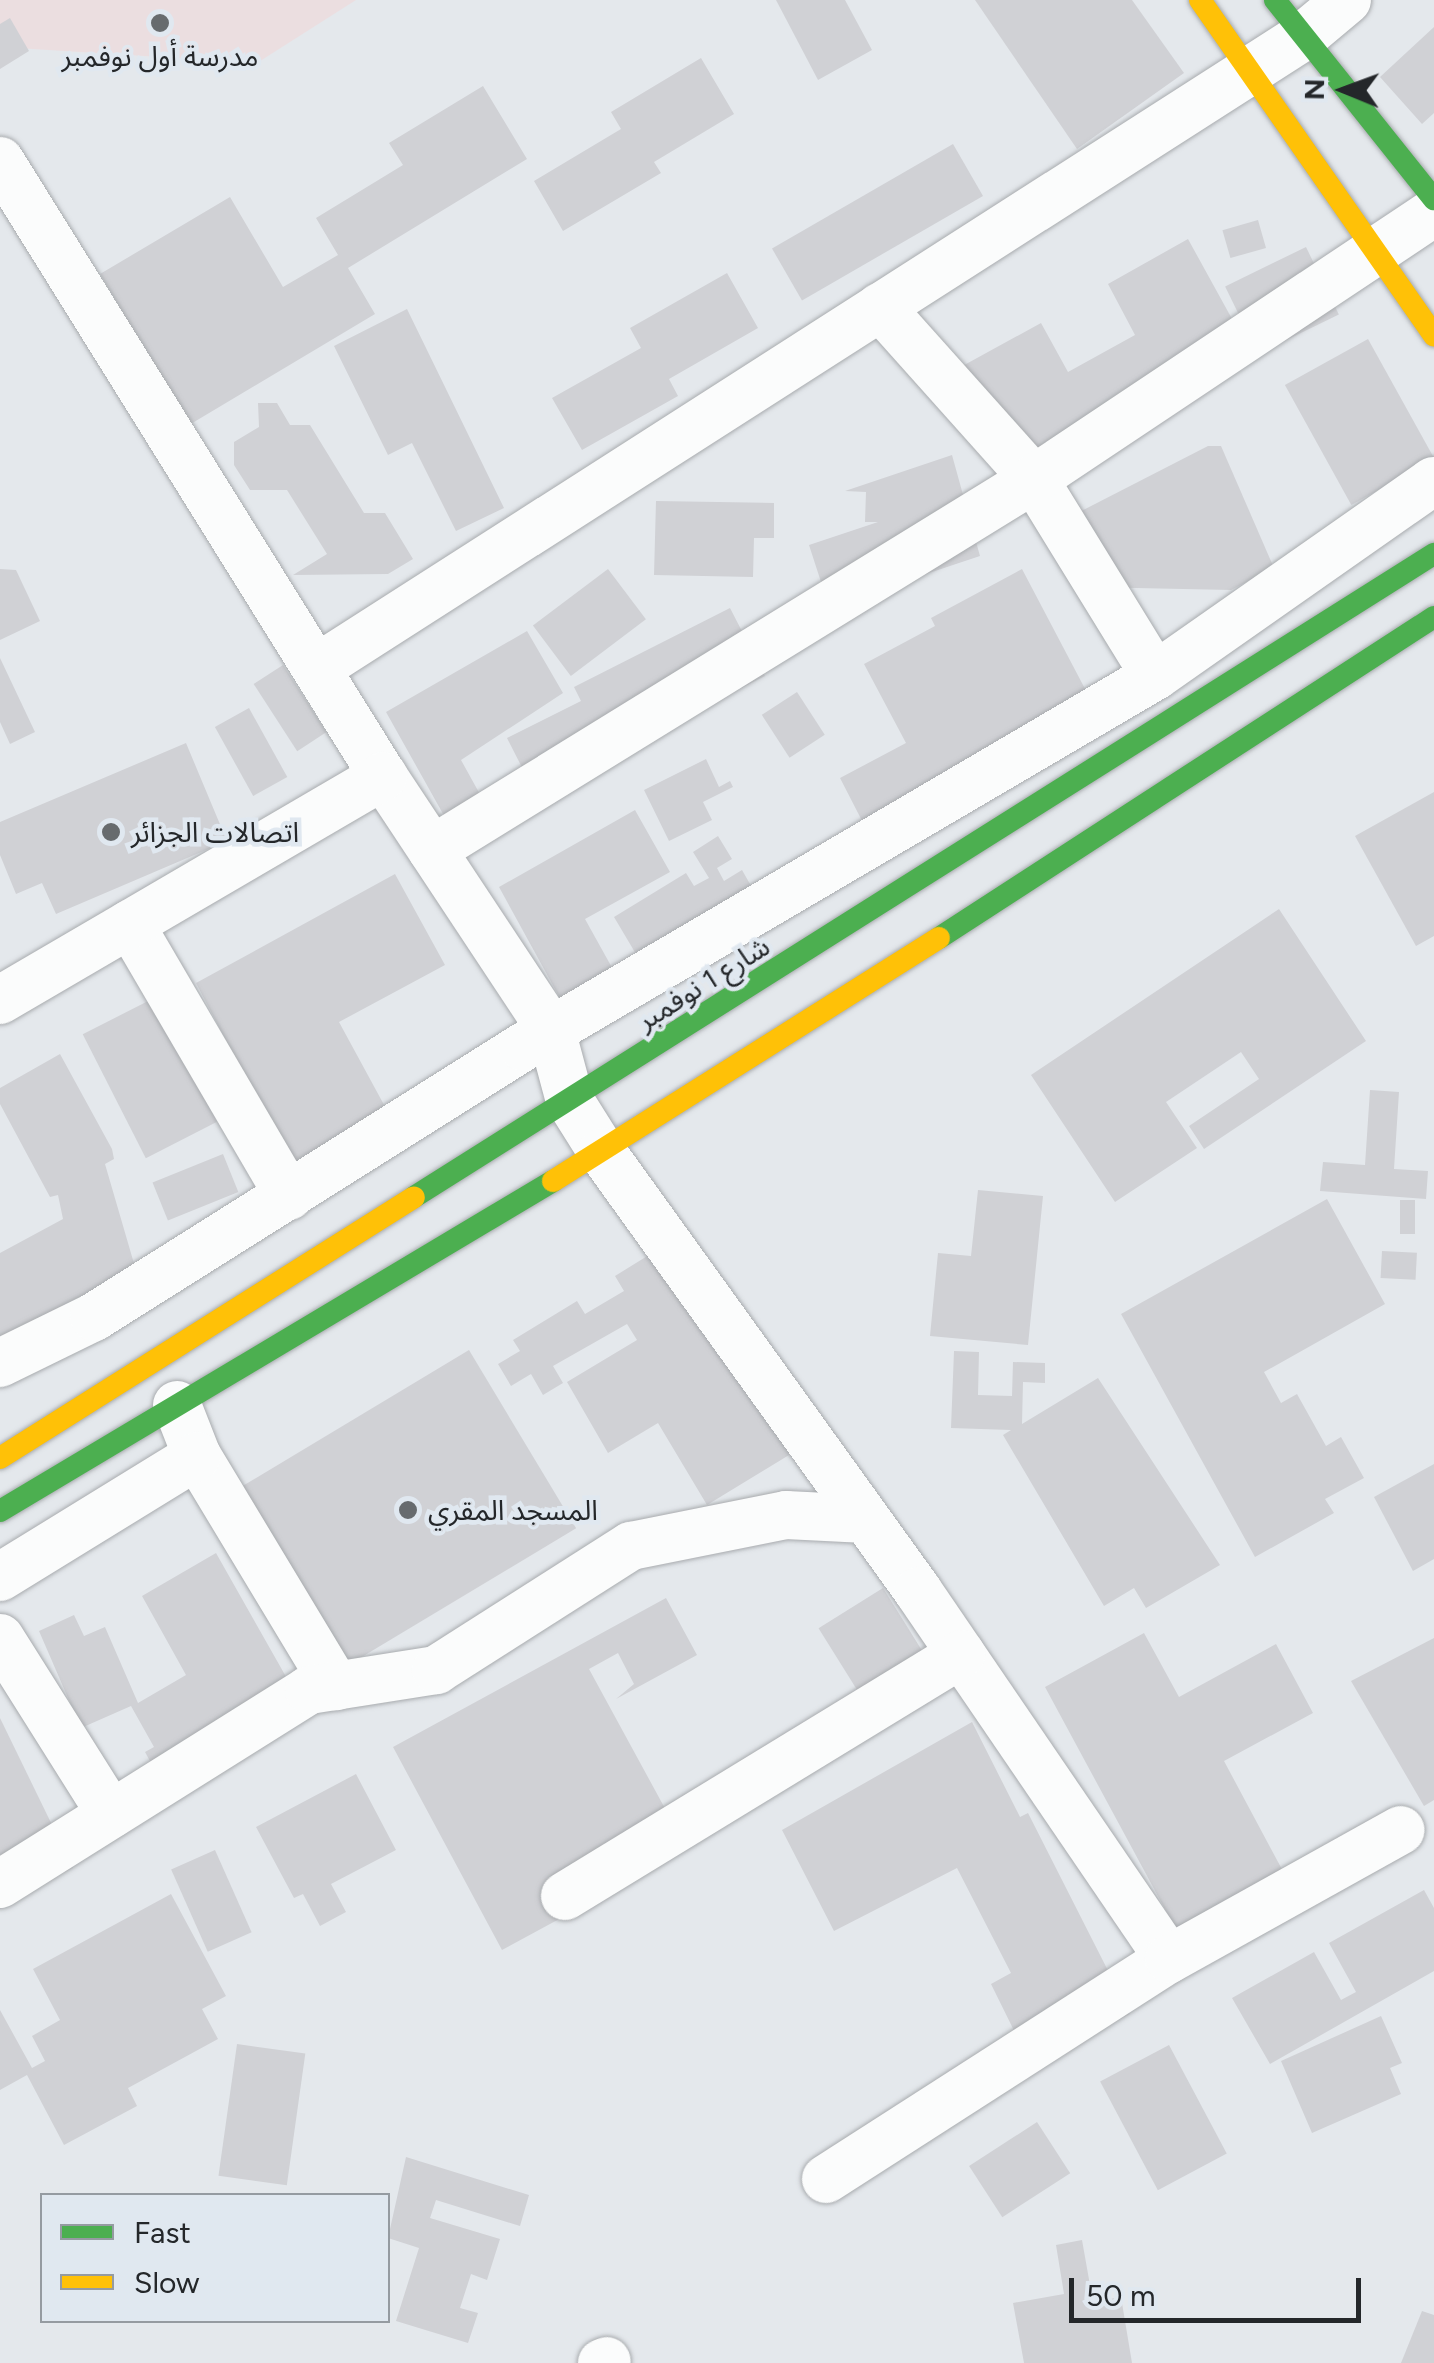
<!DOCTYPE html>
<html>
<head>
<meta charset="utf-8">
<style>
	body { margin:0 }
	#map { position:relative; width:1434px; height:2363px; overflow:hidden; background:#e4e8ec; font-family:Figtree,"Noto Sans Arabic",sans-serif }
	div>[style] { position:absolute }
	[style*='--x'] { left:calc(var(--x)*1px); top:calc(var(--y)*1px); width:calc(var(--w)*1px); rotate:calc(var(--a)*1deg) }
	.education>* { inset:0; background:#ebdee0 }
	.building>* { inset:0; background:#d0d1d5; transform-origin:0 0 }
	.roads { filter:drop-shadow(0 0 2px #a8abae) drop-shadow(0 0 2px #a8abae) }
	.street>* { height:48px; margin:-24px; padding:0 24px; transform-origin:24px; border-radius:24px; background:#fbfcfc }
	.fast>* { height:22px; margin:-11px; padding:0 11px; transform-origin:11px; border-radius:11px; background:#4caf50 }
	.slow>* { height:22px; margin:-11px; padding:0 11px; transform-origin:11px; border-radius:11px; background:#ffc107 }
	.dots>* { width:28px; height:28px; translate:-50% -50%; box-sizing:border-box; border:5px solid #e0e8f0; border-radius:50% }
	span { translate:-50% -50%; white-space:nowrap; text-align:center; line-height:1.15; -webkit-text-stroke:9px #e0e8f0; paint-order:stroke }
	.poi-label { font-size:28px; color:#24272a }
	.left { translate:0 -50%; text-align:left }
	.street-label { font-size:28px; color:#24272a }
	.legend { position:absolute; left:40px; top:2193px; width:350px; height:130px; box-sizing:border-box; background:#e0e8f0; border:2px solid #959ba1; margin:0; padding:12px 18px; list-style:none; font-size:30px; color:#24272a }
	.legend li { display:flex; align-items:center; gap:20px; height:50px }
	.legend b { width:50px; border:2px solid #959ba1 }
	.north { position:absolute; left:1294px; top:40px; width:100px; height:100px; -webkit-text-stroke:8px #e0e8f0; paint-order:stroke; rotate:271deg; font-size:28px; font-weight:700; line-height:40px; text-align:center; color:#24272a }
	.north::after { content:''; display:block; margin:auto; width:35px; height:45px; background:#24272a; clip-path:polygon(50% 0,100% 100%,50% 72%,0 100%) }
	.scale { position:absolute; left:1069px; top:2278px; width:292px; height:45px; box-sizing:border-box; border:5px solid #24272a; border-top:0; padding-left:12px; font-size:30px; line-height:35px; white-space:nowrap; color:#24272a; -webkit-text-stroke:8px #e0e8f0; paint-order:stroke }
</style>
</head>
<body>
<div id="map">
	<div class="education">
		<i style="clip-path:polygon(0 0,356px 0,257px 63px,0 47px)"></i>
	</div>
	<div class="building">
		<i style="clip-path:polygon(776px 0,845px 0,872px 50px,818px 80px)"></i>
		<i style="clip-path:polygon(975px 0,1132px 0,1184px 73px,1077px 149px)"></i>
		<i style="clip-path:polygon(10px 18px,29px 51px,0 69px,0 24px)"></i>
		<i style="clip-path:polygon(1434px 27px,1434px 113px,1422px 124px,1380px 77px)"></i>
		<i style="clip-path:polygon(701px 58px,734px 114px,654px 162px,661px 173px,563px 231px,534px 181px,621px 129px,611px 112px)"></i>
		<i style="clip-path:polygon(483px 86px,527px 159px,348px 268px,375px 314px,189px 425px,100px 274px,230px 197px,283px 287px,338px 255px,316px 218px,403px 165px,389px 143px)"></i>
		<i style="left:953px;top:144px;width:60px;height:209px;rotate:60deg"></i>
		<i style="left:1258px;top:220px;width:29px;height:37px;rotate:74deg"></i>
		<i style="clip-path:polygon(1188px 239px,1253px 357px,1024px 491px,957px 369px,1041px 323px,1068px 372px,1135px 335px,1108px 284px)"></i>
		<i style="left:1306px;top:247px;width:75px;height:90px;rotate:64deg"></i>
		<i style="clip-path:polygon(727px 273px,758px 328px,669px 379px,678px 396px,582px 450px,552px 398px,641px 348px,630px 328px)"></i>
		<i style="clip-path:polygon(407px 309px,504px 508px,456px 531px,412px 443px,388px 455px,334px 346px)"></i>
		<i style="left:1368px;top:339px;width:137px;height:95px;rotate:61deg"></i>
		<i style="clip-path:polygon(258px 403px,277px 403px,290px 425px,310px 425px,364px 513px,385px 513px,413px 559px,388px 574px,293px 575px,327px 554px,287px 490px,250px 490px,234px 465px,234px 442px,259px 427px)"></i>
		<i style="clip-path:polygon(1208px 446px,1221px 446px,1274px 568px,1231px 590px,1088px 587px,1056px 524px)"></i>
		<i style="clip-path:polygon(952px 455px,980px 556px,896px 584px,821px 582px,809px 545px,878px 522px,865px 522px,866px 492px,845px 491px)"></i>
		<i style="clip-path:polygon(656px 501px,774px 503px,774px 538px,754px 538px,753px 577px,654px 575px)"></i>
		<i style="clip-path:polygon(0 569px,16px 570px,40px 621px,0 640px)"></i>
		<i style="left:608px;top:569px;width:63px;height:94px;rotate:53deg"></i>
		<i style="clip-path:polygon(1022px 569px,1093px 704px,875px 846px,840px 778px,906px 743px,864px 664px,935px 626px,931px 618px)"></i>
		<i style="clip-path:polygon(730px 608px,765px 676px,535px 793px,507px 738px,581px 701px,574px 687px)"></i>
		<i style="clip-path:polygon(527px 631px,563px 693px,461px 760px,497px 825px,461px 846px,386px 712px)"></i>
		<i style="clip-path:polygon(0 658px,35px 732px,10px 744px,0 722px)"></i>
		<i style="left:283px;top:665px;width:80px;height:35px;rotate:57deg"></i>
		<i style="left:797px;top:692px;width:51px;height:42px;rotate:57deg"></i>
		<i style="left:249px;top:708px;width:79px;height:39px;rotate:61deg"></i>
		<i style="clip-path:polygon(186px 743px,227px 841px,56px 914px,42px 883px,16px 894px,0 855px,0 822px)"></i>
		<i style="clip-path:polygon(706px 759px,719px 787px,730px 781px,733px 787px,703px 802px,712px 820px,669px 841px,644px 790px)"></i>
		<i style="clip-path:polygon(1434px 792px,1434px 936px,1416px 946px,1355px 836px)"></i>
		<i style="clip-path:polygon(635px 810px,670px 872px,585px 919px,625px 991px,572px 1020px,499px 887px)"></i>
		<i style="clip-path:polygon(718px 836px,732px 859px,717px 868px,724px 881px,742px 870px,754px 891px,652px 981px,614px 917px,686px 873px,694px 886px,709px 878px,693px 852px)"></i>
		<i style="clip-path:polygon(395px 874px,445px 965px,339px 1022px,389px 1114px,291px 1165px,196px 983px)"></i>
		<i style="clip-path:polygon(1279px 909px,1366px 1041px,1204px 1149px,1189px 1126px,1259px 1079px,1241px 1052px,1166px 1102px,1197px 1148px,1115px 1202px,1031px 1075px)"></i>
		<i style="left:154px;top:998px;width:139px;height:80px;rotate:63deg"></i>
		<i style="clip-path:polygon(60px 1054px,112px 1149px,114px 1159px,105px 1164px,135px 1267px,58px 1314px,34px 1319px,40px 1349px,0 1371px,0 1253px,63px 1219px,58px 1195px,50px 1197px,0 1104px,0 1088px)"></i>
		<i style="clip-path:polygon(1370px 1090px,1399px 1092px,1394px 1169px,1428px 1171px,1426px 1199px,1320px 1191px,1323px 1162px,1365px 1165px)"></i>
		<i style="left:223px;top:1154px;width:41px;height:76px;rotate:68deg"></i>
		<i style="clip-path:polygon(978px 1190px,1043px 1196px,1028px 1345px,930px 1336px,938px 1253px,971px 1256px)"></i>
		<i style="clip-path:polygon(1327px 1199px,1385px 1304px,1264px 1372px,1281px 1403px,1297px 1394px,1326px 1446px,1341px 1437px,1364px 1478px,1325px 1499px,1334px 1513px,1255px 1557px,1121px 1314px)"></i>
		<i style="left:1400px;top:1200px;width:15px;height:34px"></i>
		<i style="clip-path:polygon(657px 1250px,794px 1452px,707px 1505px,658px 1423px,608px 1453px,567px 1382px,637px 1340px,627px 1324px,553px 1366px,563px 1383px,543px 1395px,531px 1374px,511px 1386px,498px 1364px,520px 1351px,513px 1340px,577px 1301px,585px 1314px,624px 1291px,615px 1276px)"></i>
		<i style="left:1382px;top:1251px;width:35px;height:27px;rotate:3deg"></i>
		<i style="left:469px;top:1350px;width:208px;height:269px;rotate:59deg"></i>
		<i style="clip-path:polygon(954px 1351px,979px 1352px,978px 1395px,1012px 1396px,1013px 1362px,1045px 1363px,1045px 1383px,1023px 1382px,1022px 1424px,1098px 1378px,1220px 1565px,1146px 1608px,1134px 1588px,1104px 1606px,1003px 1435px,1011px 1430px,951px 1428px)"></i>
		<i style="clip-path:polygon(1434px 1464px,1434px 1559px,1413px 1571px,1374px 1497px)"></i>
		<i style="clip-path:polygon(216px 1553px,306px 1712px,167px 1792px,145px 1752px,154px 1747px,131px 1706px,81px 1728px,39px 1631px,74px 1615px,84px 1636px,105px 1627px,138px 1703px,186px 1675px,142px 1596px)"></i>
		<i style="left:883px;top:1588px;width:109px;height:76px;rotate:58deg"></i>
		<i style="clip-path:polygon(666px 1598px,697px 1655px,616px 1699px,634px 1684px,618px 1653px,589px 1669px,680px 1836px,609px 1892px,502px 1950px,393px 1747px)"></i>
		<i style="clip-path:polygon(1144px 1633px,1179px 1697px,1276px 1644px,1313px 1713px,1224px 1761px,1300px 1903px,1193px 1961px,1045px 1687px)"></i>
		<i style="clip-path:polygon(1434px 1638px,1434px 1800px,1424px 1806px,1351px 1681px)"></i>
		<i style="clip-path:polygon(0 1718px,73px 1868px,15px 1896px,0 1881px)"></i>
		<i style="clip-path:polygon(972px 1722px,1020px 1817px,1028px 1813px,1130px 2014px,1031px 2065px,991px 1984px,1011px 1973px,957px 1868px,834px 1931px,782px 1830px)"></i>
		<i style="clip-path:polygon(356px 1774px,396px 1850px,331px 1884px,346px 1912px,320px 1926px,303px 1894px,294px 1898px,256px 1827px)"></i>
		<i style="left:215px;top:1850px;width:90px;height:48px;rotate:66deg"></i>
		<i style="clip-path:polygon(1424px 1890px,1434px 1908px,1434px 1971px,1270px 2064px,1232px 1998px,1314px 1952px,1341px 2000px,1356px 1992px,1329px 1943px)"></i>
		<i style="clip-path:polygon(171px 1894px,226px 1996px,202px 2009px,218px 2039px,128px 2088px,137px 2106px,64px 2145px,27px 2075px,0 2090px,0 2010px,32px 2068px,45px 2061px,32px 2036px,60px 2020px,33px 1969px)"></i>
		<i style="clip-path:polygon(1381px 2016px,1402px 2063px,1390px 2068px,1401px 2094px,1312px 2133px,1281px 2061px)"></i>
		<i style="left:237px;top:2044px;width:69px;height:133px;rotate:8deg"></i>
		<i style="left:1169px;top:2045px;width:123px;height:78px;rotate:62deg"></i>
		<i style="left:1037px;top:2122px;width:61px;height:81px;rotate:57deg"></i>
		<i style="clip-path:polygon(406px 2157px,529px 2195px,520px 2226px,436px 2200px,430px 2218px,500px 2239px,487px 2280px,471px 2274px,460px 2308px,478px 2313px,468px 2343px,396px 2321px,419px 2248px,388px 2238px)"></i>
		<i style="clip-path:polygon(1082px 2240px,1093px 2302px,1121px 2297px,1132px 2363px,1024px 2363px,1013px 2303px,1064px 2294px,1056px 2245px)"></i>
		<i style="clip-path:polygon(1422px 2311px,1434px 2315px,1434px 2363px,1401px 2363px)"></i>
	</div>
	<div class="roads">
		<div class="street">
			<i style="--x:0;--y:161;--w:725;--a:58.09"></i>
			<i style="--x:383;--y:776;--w:305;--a:56.5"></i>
			<i style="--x:551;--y:1030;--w:73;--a:75"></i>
			<i style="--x:570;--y:1101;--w:60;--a:57.9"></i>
			<i style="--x:602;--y:1152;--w:541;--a:54.25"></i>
			<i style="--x:918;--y:1591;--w:445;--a:55.7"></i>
			<i style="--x:880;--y:307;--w:231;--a:48.2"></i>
			<i style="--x:1034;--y:479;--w:231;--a:58.4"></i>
			<i style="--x:317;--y:668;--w:1172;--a:-32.63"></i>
			<i style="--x:1304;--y:36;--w:56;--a:-39.9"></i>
			<i style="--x:432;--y:850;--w:707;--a:-31.64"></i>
			<i style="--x:1034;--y:479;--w:481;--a:-33.7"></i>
			<i style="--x:130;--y:924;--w:315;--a:59.7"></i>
			<i style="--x:0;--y:1000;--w:444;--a:-30.3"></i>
			<i style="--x:0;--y:1363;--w:105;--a:-26.1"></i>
			<i style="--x:94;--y:1317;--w:507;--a:-32.19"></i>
			<i style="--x:523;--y:1047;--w:733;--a:-30.41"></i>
			<i style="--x:1155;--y:676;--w:340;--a:-35"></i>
			<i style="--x:177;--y:1405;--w:55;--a:68.6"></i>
			<i style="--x:197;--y:1456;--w:269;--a:58.9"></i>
			<i style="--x:0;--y:1577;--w:231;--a:-31.6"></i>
			<i style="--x:0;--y:1638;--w:208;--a:57.8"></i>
			<i style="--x:0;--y:1884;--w:365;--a:-32.1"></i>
			<i style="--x:309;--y:1690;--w:129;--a:-8.9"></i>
			<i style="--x:436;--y:1670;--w:231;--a:-32.5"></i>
			<i style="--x:631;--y:1546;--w:158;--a:-11.3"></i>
			<i style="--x:786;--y:1515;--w:80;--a:2.9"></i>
			<i style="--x:565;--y:1896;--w:464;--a:-31.4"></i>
			<i style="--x:826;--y:2179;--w:407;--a:-32.7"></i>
			<i style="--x:1169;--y:1959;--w:265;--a:-29.1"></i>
			<i style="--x:602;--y:2363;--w:5;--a:-22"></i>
		</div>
		<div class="fast">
			<i style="--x:1275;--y:0;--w:255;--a:51.4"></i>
			<i style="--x:939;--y:938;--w:590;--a:-32.96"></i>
			<i style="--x:414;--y:1197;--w:1206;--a:-32.23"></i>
			<i style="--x:0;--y:1511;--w:644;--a:-30.83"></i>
		</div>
		<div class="slow">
			<i style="--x:1200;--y:0;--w:409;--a:55.1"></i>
			<i style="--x:553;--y:1181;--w:456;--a:-32.2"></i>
			<i style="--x:0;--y:1458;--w:489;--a:-32.2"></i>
		</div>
	</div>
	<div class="dots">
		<i style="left:160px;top:23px;background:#676b6e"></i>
		<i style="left:111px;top:832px;background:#676b6e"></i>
		<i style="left:408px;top:1510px;background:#676b6e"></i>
	</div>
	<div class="poi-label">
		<span style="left:160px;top:56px">مدرسة أول نوفمبر</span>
		<span class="left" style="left:131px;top:832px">اتصالات الجزائر</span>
		<span class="left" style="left:428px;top:1510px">المسجد المقري</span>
	</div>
	<div class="street-label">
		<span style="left:703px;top:983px;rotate:-32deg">شارع 1 نوفمبر</span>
	</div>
	<ul class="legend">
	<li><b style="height:12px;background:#4caf50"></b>Fast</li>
	<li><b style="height:12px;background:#ffc107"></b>Slow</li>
	</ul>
	<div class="north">N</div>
	<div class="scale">50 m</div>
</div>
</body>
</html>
